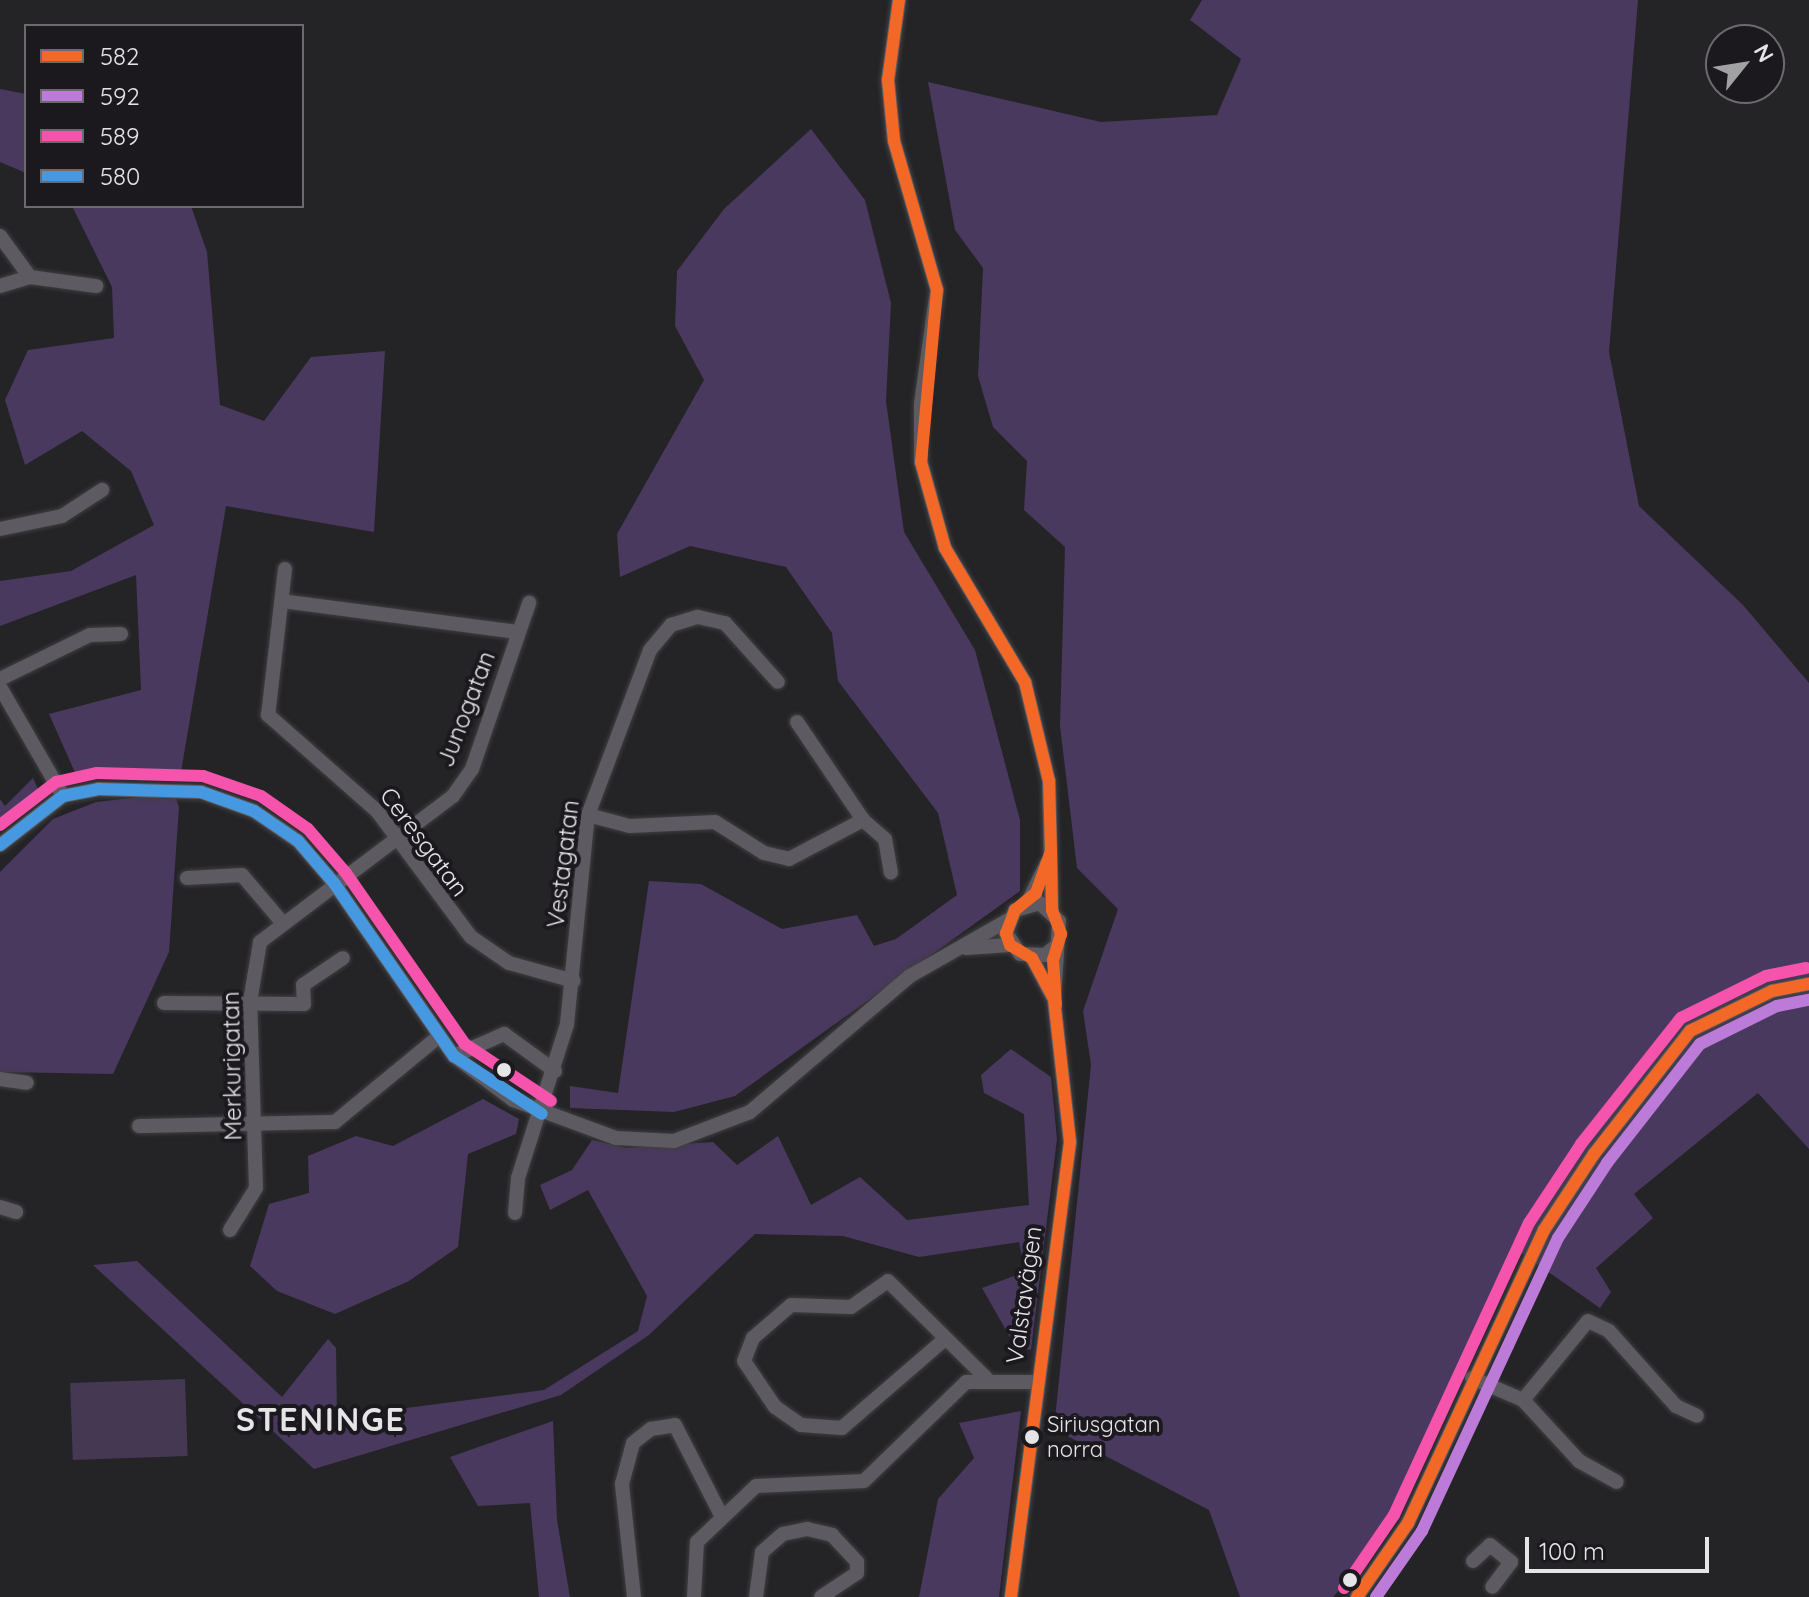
<!DOCTYPE html>
<html>
<head>
<meta charset="utf-8">
<style>
	body { margin:0 }
	#map { position:relative; width:1809px; height:1597px; overflow:hidden; background:#242326; font-family:Quicksand,sans-serif }
	div>[style] { position:absolute }
	[style*='--x'] { left:calc(var(--x)*1px); top:calc(var(--y)*1px); width:calc(var(--w)*1px); rotate:calc(var(--a)*1deg) }
	.green>* { inset:0; background:#443853; transform-origin:0 0 }
	.forest>* { inset:0; background:#4a395f }
	.roads { filter:drop-shadow(0 0 2px #3f3f40) drop-shadow(0 0 2px #3f3f40) }
	.minor>* { height:14px; margin:-7px; padding:0 7px; transform-origin:7px; border-radius:7px; background:#5d5a61 }
	.bus-1>* { height:12px; margin:-6px; padding:0 6px; transform-origin:6px; border-radius:6px; background:#f36827 }
	.bus-2>* { height:12px; margin:-6px; padding:0 6px; transform-origin:6px; border-radius:6px; background:#bd7bd9 }
	.bus-3>* { height:12px; margin:-6px; padding:0 6px; transform-origin:6px; border-radius:6px; background:#f653ac }
	.bus-4>* { height:12px; margin:-6px; padding:0 6px; transform-origin:6px; border-radius:6px; background:#4699e1 }
	.dots>* { width:22px; height:22px; translate:-50% -50%; box-sizing:border-box; border:4px solid #1b191e; border-radius:50% }
	span { translate:-50% -50%; white-space:nowrap; text-align:center; line-height:1.15; -webkit-text-stroke:8px #1b191e; paint-order:stroke }
	.bus-label { font-size:22px; color:#e5e4e7 }
	.left { translate:0 -50%; text-align:left }
	.street-label { font-size:24px; color:#e5e4e7 }
	.district-label { font-size:32px; color:#e5e4e7; font-weight:700; letter-spacing:2px }
	.legend { position:absolute; left:24px; top:24px; width:280px; height:184px; box-sizing:border-box; background:#1b191e; border:2px solid #6c6a6e; margin:0; padding:10px 14px; list-style:none; font-size:24px; color:#e5e4e7 }
	.legend li { display:flex; align-items:center; gap:16px; height:40px }
	.legend b { width:40px; border:2px solid #6c6a6e }
	.north { position:absolute; left:1705px; top:24px; width:80px; height:80px; box-sizing:border-box; background:#1b191e; border:2px solid #6c6a6e; border-radius:50%; rotate:60deg; font-size:22px; font-weight:700; line-height:32px; text-align:center; color:#e5e4e7 }
	.north::after { content:''; display:block; margin:auto; width:28px; height:36px; background:#a1a0a3; clip-path:polygon(50% 0,100% 100%,50% 72%,0 100%) }
	.scale { position:absolute; left:1525px; top:1537px; width:184px; height:36px; box-sizing:border-box; border:4px solid #e5e4e7; border-top:0; padding-left:10px; font-size:24px; line-height:28px; white-space:nowrap; color:#e5e4e7; -webkit-text-stroke:6px #1b191e; paint-order:stroke }
</style>
</head>
<body>
<div id="map">
	<div class="green">
		<i style="left:185px;top:1379px;width:77px;height:115px;rotate:88deg"></i>
	</div>
	<div class="forest">
		<i style="clip-path:polygon(1202px 0,1638px 0,1609px 352px,1639px 506px,1743px 605px,1809px 683px,1809px 1149px,1758px 1093px,1634px 1194px,1653px 1218px,1596px 1268px,1611px 1292px,1600px 1308px,1514px 1248px,1429px 1444px,1360px 1567px,1333px 1597px,1240px 1597px,1209px 1510px,1054px 1429px,1091px 1065px,1083px 1011px,1118px 909px,1077px 868px,1060px 726px,1065px 547px,1024px 510px,1027px 461px,993px 427px,978px 376px,983px 268px,955px 230px,928px 82px,1101px 122px,1217px 115px,1241px 59px,1190px 20px)"></i>
		<i style="clip-path:polygon(0 89px,26px 94px,26px 173px,0 162px)"></i>
		<i style="clip-path:polygon(811px 129px,865px 200px,891px 303px,886px 401px,904px 532px,975px 650px,1020px 820px,1020px 891px,735px 1096px,674px 1112px,570px 1108px,570px 1086px,618px 1093px,649px 881px,701px 884px,782px 929px,857px 915px,874px 946px,896px 939px,957px 895px,938px 813px,838px 681px,832px 633px,786px 567px,690px 546px,620px 577px,617px 534px,704px 380px,675px 326px,677px 271px,724px 209px)"></i>
		<i style="clip-path:polygon(72px 206px,191px 206px,207px 252px,220px 405px,264px 421px,311px 357px,385px 351px,374px 532px,226px 506px,181px 772px,77px 777px,49px 714px,141px 690px,136px 575px,0 626px,0 581px,71px 571px,154px 525px,131px 471px,82px 431px,25px 465px,5px 400px,28px 350px,114px 338px,112px 287px)"></i>
		<i style="clip-path:polygon(33px 778px,38px 789px,0 822px,0 799px,5px 806px)"></i>
		<i style="clip-path:polygon(174px 793px,179px 807px,169px 952px,113px 1074px,0 1072px,0 872px,53px 819px,96px 802px)"></i>
		<i style="clip-path:polygon(1011px 1049px,1051px 1077px,1057px 1139px,1031px 1350px,1015px 1346px,982px 1288px,1025px 1272px,1019px 1242px,919px 1257px,843px 1236px,755px 1234px,649px 1335px,561px 1395px,314px 1469px,93px 1265px,137px 1261px,282px 1397px,328px 1339px,336px 1348px,337px 1417px,544px 1390px,638px 1331px,647px 1296px,588px 1190px,550px 1210px,540px 1185px,572px 1170px,592px 1140px,626px 1148px,713px 1142px,737px 1165px,778px 1136px,811px 1205px,860px 1177px,907px 1220px,1029px 1205px,1024px 1114px,984px 1093px,981px 1075px)"></i>
		<i style="clip-path:polygon(483px 1099px,519px 1119px,516px 1134px,468px 1154px,458px 1247px,409px 1281px,335px 1314px,277px 1291px,250px 1266px,269px 1204px,309px 1193px,308px 1156px,356px 1136px,393px 1146px)"></i>
		<i style="clip-path:polygon(1021px 1411px,999px 1597px,919px 1597px,938px 1499px,974px 1458px,959px 1423px)"></i>
		<i style="clip-path:polygon(553px 1421px,557px 1520px,570px 1597px,539px 1597px,530px 1503px,478px 1506px,450px 1457px)"></i>
	</div>
	<div class="roads">
		<div class="minor">
			<i style="--x:899;--y:0;--w:81;--a:97.8"></i>
			<i style="--x:888;--y:80;--w:61;--a:84.4"></i>
			<i style="--x:894;--y:141;--w:155;--a:73.9"></i>
			<i style="--x:937;--y:290;--w:115;--a:98"></i>
			<i style="--x:921;--y:404;--w:58;--a:90"></i>
			<i style="--x:921;--y:462;--w:89;--a:74.4"></i>
			<i style="--x:945;--y:548;--w:156;--a:59.2"></i>
			<i style="--x:1025;--y:682;--w:102;--a:76.4"></i>
			<i style="--x:1049;--y:781;--w:129;--a:88.7"></i>
			<i style="--x:0;--y:236;--w:51;--a:53.8"></i>
			<i style="--x:0;--y:286;--w:31;--a:-17"></i>
			<i style="--x:30;--y:277;--w:67;--a:7.8"></i>
			<i style="--x:0;--y:529;--w:63;--a:-11.8"></i>
			<i style="--x:62;--y:516;--w:48;--a:-33"></i>
			<i style="--x:285;--y:569;--w:147;--a:96.6"></i>
			<i style="--x:268;--y:715;--w:145;--a:41.4"></i>
			<i style="--x:377;--y:811;--w:157;--a:53.3"></i>
			<i style="--x:471;--y:937;--w:46;--a:34.4"></i>
			<i style="--x:509;--y:963;--w:67;--a:15.5"></i>
			<i style="--x:282;--y:601;--w:238;--a:7.5"></i>
			<i style="--x:0;--y:679;--w:100;--a:-26.1"></i>
			<i style="--x:90;--y:635;--w:31;--a:-2"></i>
			<i style="--x:0;--y:687;--w:126;--a:60"></i>
			<i style="--x:797;--y:722;--w:118;--a:56"></i>
			<i style="--x:588;--y:815;--w:43;--a:14.7"></i>
			<i style="--x:630;--y:826;--w:85;--a:-2.7"></i>
			<i style="--x:715;--y:822;--w:58;--a:32.3"></i>
			<i style="--x:764;--y:853;--w:26;--a:13"></i>
			<i style="--x:789;--y:859;--w:84;--a:-27.8"></i>
			<i style="--x:863;--y:820;--w:29;--a:41"></i>
			<i style="--x:885;--y:839;--w:34;--a:80"></i>
			<i style="--x:0;--y:845;--w:80;--a:-37.9"></i>
			<i style="--x:63;--y:796;--w:36;--a:-11"></i>
			<i style="--x:98;--y:789;--w:103;--a:1.7"></i>
			<i style="--x:201;--y:792;--w:56;--a:19.7"></i>
			<i style="--x:254;--y:811;--w:53;--a:34.3"></i>
			<i style="--x:298;--y:841;--w:55;--a:49.4"></i>
			<i style="--x:334;--y:883;--w:211;--a:55.3"></i>
			<i style="--x:454;--y:1056;--w:74;--a:36.7"></i>
			<i style="--x:513;--y:1100;--w:110;--a:20.3"></i>
			<i style="--x:616;--y:1138;--w:58;--a:3"></i>
			<i style="--x:674;--y:1141;--w:81;--a:-20.9"></i>
			<i style="--x:750;--y:1112;--w:210;--a:-40.4"></i>
			<i style="--x:910;--y:976;--w:113;--a:-29.7"></i>
			<i style="--x:187;--y:878;--w:55;--a:-3.1"></i>
			<i style="--x:242;--y:875;--w:60;--a:49.7"></i>
			<i style="--x:1027;--y:904;--w:46;--a:-64"></i>
			<i style="--x:966;--y:948;--w:44;--a:-3.9"></i>
			<i style="--x:1032;--y:958;--w:43;--a:62.2"></i>
			<i style="--x:164;--y:1003;--w:140;--a:0.4"></i>
			<i style="--x:304;--y:1004;--w:19;--a:-93"></i>
			<i style="--x:303;--y:985;--w:48;--a:-34"></i>
			<i style="--x:454;--y:1056;--w:55;--a:-23.7"></i>
			<i style="--x:504;--y:1034;--w:63;--a:36"></i>
			<i style="--x:0;--y:1079;--w:27;--a:8"></i>
			<i style="--x:139;--y:1126;--w:196;--a:-1.2"></i>
			<i style="--x:335;--y:1122;--w:132;--a:-39.5"></i>
			<i style="--x:0;--y:1207;--w:17;--a:17"></i>
			<i style="--x:515;--y:1213;--w:35;--a:-85"></i>
			<i style="--x:518;--y:1178;--w:162;--a:-72.3"></i>
			<i style="--x:567;--y:1024;--w:210;--a:-84.3"></i>
			<i style="--x:588;--y:815;--w:176;--a:-69.4"></i>
			<i style="--x:650;--y:650;--w:33;--a:-50"></i>
			<i style="--x:671;--y:625;--w:28;--a:-17"></i>
			<i style="--x:698;--y:617;--w:28;--a:13"></i>
			<i style="--x:725;--y:623;--w:79;--a:48.1"></i>
			<i style="--x:230;--y:1230;--w:49;--a:-58.2"></i>
			<i style="--x:256;--y:1188;--w:186;--a:-91.8"></i>
			<i style="--x:250;--y:1002;--w:61;--a:-80.5"></i>
			<i style="--x:260;--y:942;--w:242;--a:-37.1"></i>
			<i style="--x:453;--y:796;--w:33;--a:-55"></i>
			<i style="--x:472;--y:769;--w:176;--a:-71"></i>
			<i style="--x:945;--y:1339;--w:136;--a:139.2"></i>
			<i style="--x:842;--y:1428;--w:41;--a:-175.8"></i>
			<i style="--x:801;--y:1425;--w:32;--a:-145"></i>
			<i style="--x:775;--y:1407;--w:55;--a:-124"></i>
			<i style="--x:744;--y:1361;--w:25;--a:-69"></i>
			<i style="--x:753;--y:1338;--w:50;--a:-41"></i>
			<i style="--x:791;--y:1305;--w:60;--a:1.9"></i>
			<i style="--x:851;--y:1307;--w:45;--a:-35.1"></i>
			<i style="--x:888;--y:1281;--w:138;--a:44.7"></i>
			<i style="--x:1472;--y:1378;--w:56;--a:23.3"></i>
			<i style="--x:1523;--y:1400;--w:102;--a:-50.6"></i>
			<i style="--x:1588;--y:1321;--w:23;--a:25"></i>
			<i style="--x:1609;--y:1331;--w:101;--a:48.2"></i>
			<i style="--x:1676;--y:1406;--w:23;--a:25"></i>
			<i style="--x:1523;--y:1400;--w:83;--a:47.4"></i>
			<i style="--x:1579;--y:1461;--w:43;--a:28.9"></i>
			<i style="--x:1473;--y:1561;--w:23;--a:-43"></i>
			<i style="--x:1490;--y:1545;--w:27;--a:39"></i>
			<i style="--x:1511;--y:1562;--w:31;--a:127"></i>
			<i style="--x:634;--y:1597;--w:114;--a:-96.1"></i>
			<i style="--x:622;--y:1484;--w:42;--a:-75"></i>
			<i style="--x:633;--y:1443;--w:23;--a:-38"></i>
			<i style="--x:651;--y:1429;--w:24;--a:-9"></i>
			<i style="--x:675;--y:1425;--w:103;--a:62.9"></i>
			<i style="--x:694;--y:1597;--w:55;--a:-86.9"></i>
			<i style="--x:697;--y:1542;--w:81;--a:-43.5"></i>
			<i style="--x:756;--y:1486;--w:108;--a:-2.7"></i>
			<i style="--x:864;--y:1481;--w:142;--a:-44.1"></i>
			<i style="--x:966;--y:1382;--w:69;--a:0"></i>
			<i style="--x:756;--y:1597;--w:45;--a:-82.4"></i>
			<i style="--x:762;--y:1552;--w:28;--a:-41"></i>
			<i style="--x:783;--y:1534;--w:25;--a:-12"></i>
			<i style="--x:807;--y:1529;--w:26;--a:13"></i>
			<i style="--x:832;--y:1535;--w:37;--a:47"></i>
			<i style="--x:857;--y:1562;--w:11;--a:90"></i>
			<i style="--x:857;--y:1573;--w:43;--a:146.3"></i>
			<i style="--x:1011;--y:1597;--w:459;--a:-82.6"></i>
			<i style="--x:1070;--y:1142;--w:144;--a:-96.4"></i>
			<i style="--x:1054;--y:999;--w:78;--a:-86.3"></i>
			<i style="--x:1059;--y:921;--w:26;--a:-137"></i>
			<i style="--x:1040;--y:903;--w:26;--a:164"></i>
			<i style="--x:1015;--y:910;--w:25;--a:111"></i>
			<i style="--x:1006;--y:933;--w:25;--a:56"></i>
			<i style="--x:1020;--y:954;--w:25;--a:2"></i>
			<i style="--x:1045;--y:955;--w:13;--a:-39"></i>
			<i style="--x:1357;--y:1597;--w:90;--a:-55.4"></i>
			<i style="--x:1408;--y:1523;--w:323;--a:-65.1"></i>
			<i style="--x:1544;--y:1230;--w:91;--a:-56.7"></i>
			<i style="--x:1594;--y:1154;--w:156;--a:-52"></i>
			<i style="--x:1690;--y:1031;--w:91;--a:-26"></i>
			<i style="--x:1772;--y:991;--w:38;--a:-11"></i>
		</div>
	</div>
	<div class="bus-1">
		<i style="--x:899;--y:0;--w:81;--a:97.8"></i>
		<i style="--x:888;--y:80;--w:61;--a:84.4"></i>
		<i style="--x:894;--y:141;--w:155;--a:73.9"></i>
		<i style="--x:937;--y:290;--w:173;--a:95.3"></i>
		<i style="--x:921;--y:462;--w:89;--a:74.4"></i>
		<i style="--x:945;--y:548;--w:156;--a:59.2"></i>
		<i style="--x:1025;--y:682;--w:102;--a:76.4"></i>
		<i style="--x:1049;--y:781;--w:70;--a:88.4"></i>
		<i style="--x:1051;--y:851;--w:45;--a:109.7"></i>
		<i style="--x:1036;--y:893;--w:27;--a:141"></i>
		<i style="--x:1015;--y:910;--w:25;--a:111"></i>
		<i style="--x:1006;--y:933;--w:13;--a:72"></i>
		<i style="--x:1010;--y:945;--w:26;--a:31"></i>
		<i style="--x:1032;--y:958;--w:47;--a:61.8"></i>
		<i style="--x:1054;--y:999;--w:144;--a:83.6"></i>
		<i style="--x:1070;--y:1142;--w:459;--a:97.4"></i>
		<i style="--x:1051;--y:853;--w:57;--a:89"></i>
		<i style="--x:1052;--y:910;--w:26;--a:69"></i>
		<i style="--x:1061;--y:934;--w:27;--a:107"></i>
		<i style="--x:1053;--y:960;--w:45;--a:86.2"></i>
		<i style="--x:1357;--y:1597;--w:90;--a:-55.4"></i>
		<i style="--x:1408;--y:1523;--w:323;--a:-65.1"></i>
		<i style="--x:1544;--y:1230;--w:91;--a:-56.7"></i>
		<i style="--x:1594;--y:1154;--w:156;--a:-52"></i>
		<i style="--x:1690;--y:1031;--w:91;--a:-26"></i>
		<i style="--x:1772;--y:991;--w:38;--a:-11"></i>
	</div>
	<div class="bus-2">
		<i style="--x:1376;--y:1597;--w:80;--a:-55.1"></i>
		<i style="--x:1422;--y:1531;--w:323;--a:-65.1"></i>
		<i style="--x:1558;--y:1238;--w:90;--a:-56.8"></i>
		<i style="--x:1607;--y:1163;--w:151;--a:-52"></i>
		<i style="--x:1700;--y:1044;--w:86;--a:-26.3"></i>
		<i style="--x:1777;--y:1006;--w:33;--a:-11"></i>
	</div>
	<div class="bus-3">
		<i style="--x:0;--y:825;--w:71;--a:-37.5"></i>
		<i style="--x:56;--y:782;--w:42;--a:-12.4"></i>
		<i style="--x:97;--y:773;--w:106;--a:1.6"></i>
		<i style="--x:203;--y:776;--w:61;--a:19"></i>
		<i style="--x:261;--y:796;--w:57;--a:35.1"></i>
		<i style="--x:308;--y:829;--w:58;--a:49.2"></i>
		<i style="--x:346;--y:873;--w:208;--a:55.2"></i>
		<i style="--x:465;--y:1044;--w:103;--a:33.5"></i>
		<i style="--x:1344;--y:1588;--w:88;--a:-55.6"></i>
		<i style="--x:1394;--y:1515;--w:322;--a:-65.2"></i>
		<i style="--x:1529;--y:1223;--w:95;--a:-56.6"></i>
		<i style="--x:1581;--y:1144;--w:161;--a:-51.6"></i>
		<i style="--x:1681;--y:1018;--w:95;--a:-26.3"></i>
		<i style="--x:1766;--y:976;--w:41;--a:-11.3"></i>
	</div>
	<div class="bus-4">
		<i style="--x:0;--y:845;--w:80;--a:-37.9"></i>
		<i style="--x:63;--y:796;--w:36;--a:-11"></i>
		<i style="--x:98;--y:789;--w:103;--a:1.7"></i>
		<i style="--x:201;--y:792;--w:56;--a:19.7"></i>
		<i style="--x:254;--y:811;--w:53;--a:34.3"></i>
		<i style="--x:298;--y:841;--w:55;--a:49.4"></i>
		<i style="--x:334;--y:883;--w:211;--a:55.3"></i>
		<i style="--x:454;--y:1056;--w:105;--a:33.4"></i>
	</div>
	<div class="dots">
		<i style="left:504px;top:1070px;background:#e5e4e7"></i>
		<i style="left:1032px;top:1437px;background:#e5e4e7"></i>
		<i style="left:1350px;top:1580px;background:#e5e4e7"></i>
	</div>
	<div class="bus-label">
		<span class="left" style="left:1047px;top:1437px">Siriusgatan<br>norra</span>
	</div>
	<div class="street-label">
		<span style="left:466px;top:709px;rotate:-69deg">Junogatan</span>
		<span style="left:424px;top:842px;rotate:53deg">Ceresgatan</span>
		<span style="left:563px;top:864px;rotate:-83deg">Vestagatan</span>
		<span style="left:232px;top:1066px;rotate:-91deg">Merkurigatan</span>
		<span style="left:1024px;top:1295px;rotate:-82deg">Valstavägen</span>
	</div>
	<div class="district-label">
		<span style="left:321px;top:1419px">STENINGE</span>
	</div>
	<ul class="legend">
	<li><b style="height:10px;background:#f36827"></b>582</li>
	<li><b style="height:10px;background:#bd7bd9"></b>592</li>
	<li><b style="height:10px;background:#f653ac"></b>589</li>
	<li><b style="height:10px;background:#4699e1"></b>580</li>
	</ul>
	<div class="north">N</div>
	<div class="scale">100 m</div>
</div>
</body>
</html>
